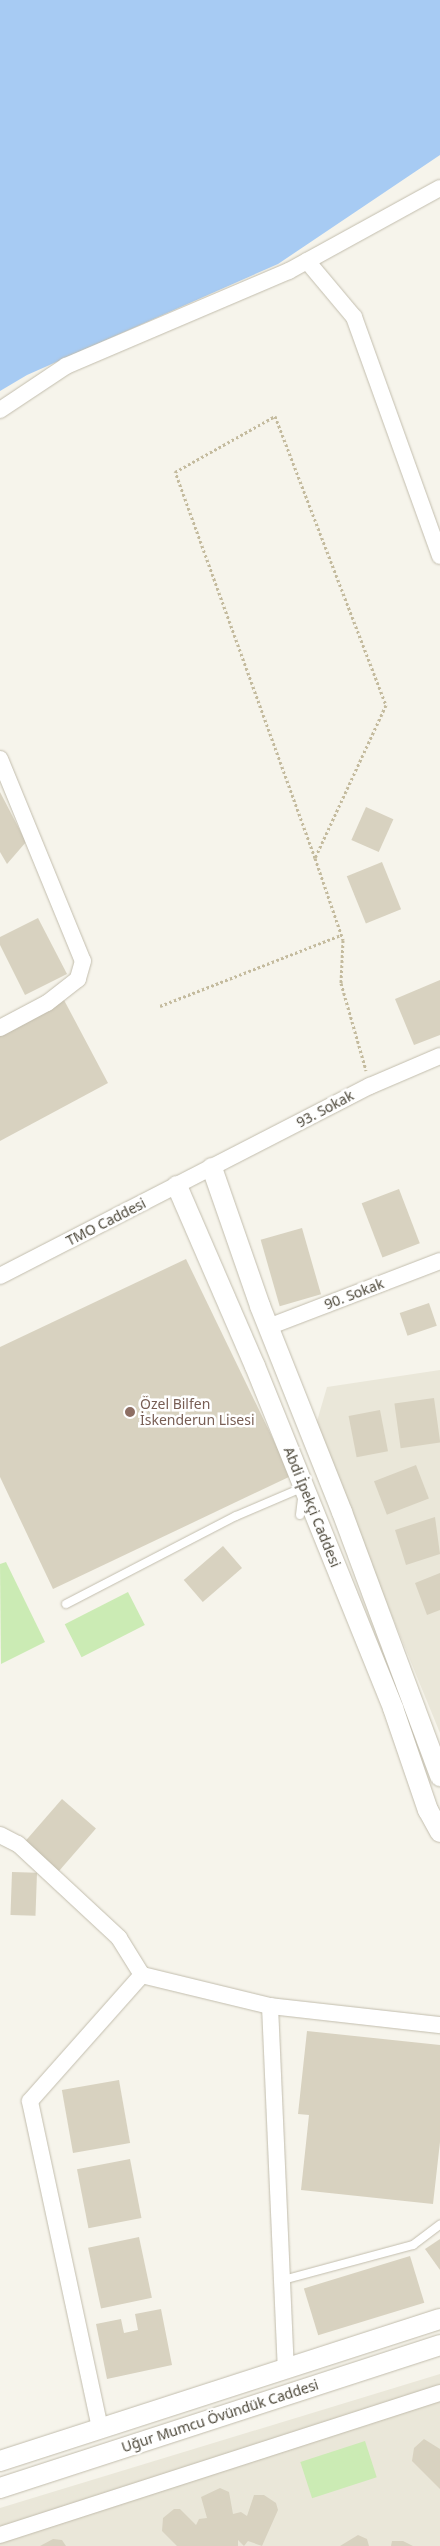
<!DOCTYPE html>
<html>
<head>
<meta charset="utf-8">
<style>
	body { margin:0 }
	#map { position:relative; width:440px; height:2546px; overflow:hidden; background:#f6f4eb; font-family:"Noto Sans",sans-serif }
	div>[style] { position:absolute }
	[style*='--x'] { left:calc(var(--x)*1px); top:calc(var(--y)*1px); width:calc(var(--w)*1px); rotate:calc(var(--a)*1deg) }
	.residential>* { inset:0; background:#eae7d9 }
	.green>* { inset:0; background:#cbebb4; transform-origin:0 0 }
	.water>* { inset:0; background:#a7cbf3 }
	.building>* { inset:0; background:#d8d2c0; transform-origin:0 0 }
	.path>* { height:3px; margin-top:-1.5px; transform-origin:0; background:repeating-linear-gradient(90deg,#c4bb9e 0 2.5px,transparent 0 5px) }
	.roads { filter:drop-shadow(0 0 1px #c2bdad) drop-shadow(0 0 1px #c2bdad) }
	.service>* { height:8px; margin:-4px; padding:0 4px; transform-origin:4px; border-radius:4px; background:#fff }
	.minor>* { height:16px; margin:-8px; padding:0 8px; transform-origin:8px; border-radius:8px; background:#fff }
	.tertiary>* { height:20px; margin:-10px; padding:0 10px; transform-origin:10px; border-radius:10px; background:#fff }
	.dots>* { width:14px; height:14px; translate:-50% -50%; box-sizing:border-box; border:2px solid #fff; border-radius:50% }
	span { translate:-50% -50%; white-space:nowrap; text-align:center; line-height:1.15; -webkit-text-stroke:5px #fff; paint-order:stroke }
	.street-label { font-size:14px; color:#4b4638 }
	.education-label { font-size:14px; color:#785e54 }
	.left { translate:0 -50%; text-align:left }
</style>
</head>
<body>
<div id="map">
	<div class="residential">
		<i style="clip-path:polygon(440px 1370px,440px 1733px,315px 1428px,327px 1387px)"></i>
		<i style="clip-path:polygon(440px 2374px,440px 2546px,0 2546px,0 2508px)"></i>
	</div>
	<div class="green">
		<i style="clip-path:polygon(6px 1562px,45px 1642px,1px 1664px,0 1564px)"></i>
		<i style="left:128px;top:1592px;width:37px;height:71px;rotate:63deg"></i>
		<i style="left:365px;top:2441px;width:38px;height:68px;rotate:72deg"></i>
	</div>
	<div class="water">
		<i style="clip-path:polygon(0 0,440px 0,440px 155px,278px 264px,27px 375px,0 391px)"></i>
	</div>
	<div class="building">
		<i style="clip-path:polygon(0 792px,26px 842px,7px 864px,0 852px)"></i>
		<i style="left:366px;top:807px;width:30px;height:36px;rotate:24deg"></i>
		<i style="left:382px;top:862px;width:51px;height:38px;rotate:68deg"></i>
		<i style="clip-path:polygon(38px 918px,67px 974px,25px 995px,0 945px,0 937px)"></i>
		<i style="clip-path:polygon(440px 980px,440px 1035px,414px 1045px,395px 999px)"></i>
		<i style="clip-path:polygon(64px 1000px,108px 1083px,0 1141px,0 1034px)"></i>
		<i style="left:399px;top:1189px;width:58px;height:40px;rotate:69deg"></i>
		<i style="left:302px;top:1228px;width:69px;height:43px;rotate:74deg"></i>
		<i style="clip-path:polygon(186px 1259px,291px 1476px,53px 1589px,0 1477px,0 1347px)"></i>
		<i style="left:429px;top:1303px;width:24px;height:31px;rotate:71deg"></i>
		<i style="left:434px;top:1398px;width:45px;height:40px;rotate:82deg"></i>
		<i style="left:380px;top:1410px;width:42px;height:32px;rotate:79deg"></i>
		<i style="left:416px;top:1465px;width:36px;height:45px;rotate:69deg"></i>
		<i style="clip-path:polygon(435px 1517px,440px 1554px,406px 1565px,395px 1530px)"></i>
		<i style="left:223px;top:1546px;width:29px;height:52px;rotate:49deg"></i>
		<i style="clip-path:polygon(440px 1573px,440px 1610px,427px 1615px,415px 1583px)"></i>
		<i style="left:62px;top:1799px;width:45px;height:58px;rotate:41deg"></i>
		<i style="left:12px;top:1872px;width:25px;height:43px;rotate:2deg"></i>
		<i style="clip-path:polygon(307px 2031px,440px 2045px,440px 2142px,433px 2204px,301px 2190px,309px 2115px,298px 2114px)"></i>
		<i style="left:119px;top:2080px;width:64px;height:58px;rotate:80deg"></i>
		<i style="left:130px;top:2159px;width:60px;height:54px;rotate:79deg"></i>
		<i style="left:139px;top:2237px;width:62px;height:52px;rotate:78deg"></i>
		<i style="clip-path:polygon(440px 2239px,440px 2270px,425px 2249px)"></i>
		<i style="left:410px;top:2256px;width:49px;height:111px;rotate:73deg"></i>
		<i style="clip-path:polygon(161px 2309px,172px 2365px,107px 2379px,96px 2324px,121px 2319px,124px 2333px,138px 2330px,135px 2314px)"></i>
		<i style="clip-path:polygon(424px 2439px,440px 2449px,440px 2489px,412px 2461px,414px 2448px)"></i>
		<i style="clip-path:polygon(220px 2488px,229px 2492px,233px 2514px,241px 2512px,247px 2516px,254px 2495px,264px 2495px,276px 2503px,278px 2510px,262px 2546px,248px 2541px,244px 2546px,238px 2540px,238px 2546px,177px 2546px,162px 2531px,163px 2518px,174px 2509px,180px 2509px,196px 2525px,199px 2519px,207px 2518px,201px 2497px)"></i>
		<i style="clip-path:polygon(358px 2535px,367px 2539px,369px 2546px,340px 2546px)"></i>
		<i style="clip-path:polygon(53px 2539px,62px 2540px,66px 2546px,40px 2546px)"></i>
		<i style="clip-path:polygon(392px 2541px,403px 2541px,413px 2546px,391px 2546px)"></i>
	</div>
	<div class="path">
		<i style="--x:315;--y:858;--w:411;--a:-109.9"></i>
		<i style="--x:175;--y:472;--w:115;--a:-29.2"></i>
		<i style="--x:275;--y:416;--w:310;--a:69"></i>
		<i style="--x:386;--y:705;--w:169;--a:114.9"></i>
		<i style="--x:315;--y:858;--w:87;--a:71.1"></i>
		<i style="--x:343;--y:940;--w:43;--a:92.7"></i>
		<i style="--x:341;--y:983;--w:91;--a:74"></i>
		<i style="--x:160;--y:1006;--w:194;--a:-21.4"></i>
	</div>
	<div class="roads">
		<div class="service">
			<i style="--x:300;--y:1515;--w:16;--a:-83"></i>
			<i style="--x:66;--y:1604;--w:191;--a:-27.4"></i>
			<i style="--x:236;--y:1516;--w:74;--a:-23.1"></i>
			<i style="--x:283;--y:2280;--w:135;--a:-15.1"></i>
			<i style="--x:413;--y:2245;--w:34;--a:-37"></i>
		</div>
		<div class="minor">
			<i style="--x:307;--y:261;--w:73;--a:50"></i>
			<i style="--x:354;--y:317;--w:254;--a:70.2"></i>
			<i style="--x:0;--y:410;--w:79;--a:-33.7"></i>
			<i style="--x:66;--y:366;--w:242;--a:-23.1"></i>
			<i style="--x:289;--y:271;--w:172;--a:-28.8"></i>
			<i style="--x:0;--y:759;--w:218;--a:67.7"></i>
			<i style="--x:83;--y:961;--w:19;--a:106"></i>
			<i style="--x:78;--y:979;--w:39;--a:142"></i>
			<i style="--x:47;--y:1003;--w:53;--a:152"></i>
			<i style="--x:0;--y:1276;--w:416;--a:-27.2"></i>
			<i style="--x:370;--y:1086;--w:76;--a:-23.2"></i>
			<i style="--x:268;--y:1327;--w:184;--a:-21"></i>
			<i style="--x:0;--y:1835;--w:20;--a:27"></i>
			<i style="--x:18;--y:1844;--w:138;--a:42.9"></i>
			<i style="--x:119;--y:1938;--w:44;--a:58.1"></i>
			<i style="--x:142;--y:1975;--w:132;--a:13.6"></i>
			<i style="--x:270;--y:2006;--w:362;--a:87.5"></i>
			<i style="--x:270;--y:2006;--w:171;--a:6.4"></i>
			<i style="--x:100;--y:2428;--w:334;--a:-102.1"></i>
			<i style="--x:30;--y:2101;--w:169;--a:-48.4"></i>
			<i style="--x:0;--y:2535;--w:462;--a:-17.9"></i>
		</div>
		<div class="tertiary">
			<i style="--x:212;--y:1168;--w:146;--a:70.8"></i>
			<i style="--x:260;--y:1306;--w:222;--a:68.3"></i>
			<i style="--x:342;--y:1512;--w:282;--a:69.6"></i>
			<i style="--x:177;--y:1186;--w:196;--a:66.6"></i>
			<i style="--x:255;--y:1366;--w:369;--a:68"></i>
			<i style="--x:393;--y:1708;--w:108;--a:71.1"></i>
			<i style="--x:428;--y:1810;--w:25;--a:61"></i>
			<i style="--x:0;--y:2461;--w:462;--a:-17.9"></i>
			<i style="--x:0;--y:2488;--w:463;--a:-18"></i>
		</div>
	</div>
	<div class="dots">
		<i style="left:130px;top:1412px;background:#8d6e63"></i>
	</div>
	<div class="street-label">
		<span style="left:325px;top:1109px;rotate:-28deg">93. Sokak</span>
		<span style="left:106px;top:1222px;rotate:-27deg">TMO Caddesi</span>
		<span style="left:354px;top:1294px;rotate:-21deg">90. Sokak</span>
		<span style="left:312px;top:1507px;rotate:68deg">Abdi İpekçi Caddesi</span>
		<span style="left:220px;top:2416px;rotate:-18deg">Uğur Mumcu Övündük Caddesi</span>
	</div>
	<div class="education-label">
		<span class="left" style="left:140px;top:1412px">Özel Bilfen<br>İskenderun Lisesi</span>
	</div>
</div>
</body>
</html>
